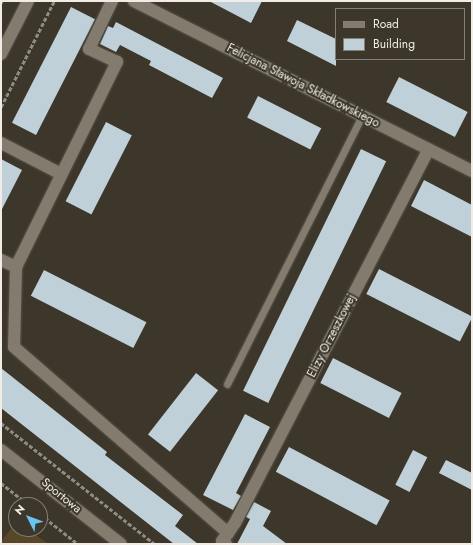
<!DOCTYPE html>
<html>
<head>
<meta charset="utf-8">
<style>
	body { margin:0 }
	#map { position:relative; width:473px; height:545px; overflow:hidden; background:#3c362b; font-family:Jost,sans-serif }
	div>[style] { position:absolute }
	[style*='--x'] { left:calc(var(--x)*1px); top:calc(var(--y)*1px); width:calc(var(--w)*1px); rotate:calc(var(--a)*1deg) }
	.green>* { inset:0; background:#574728 }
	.building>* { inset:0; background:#c0d0d8; transform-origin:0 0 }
	.path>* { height:2.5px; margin-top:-1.25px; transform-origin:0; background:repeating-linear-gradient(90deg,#908b82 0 4px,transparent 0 6px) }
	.roads { filter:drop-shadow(0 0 1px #59544a) drop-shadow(0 0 1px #59544a) }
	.service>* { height:7px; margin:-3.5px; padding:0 3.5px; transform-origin:3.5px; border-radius:3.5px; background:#827b6e }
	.minor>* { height:12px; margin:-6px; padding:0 6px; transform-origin:6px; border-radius:6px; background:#827b6e }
	.tertiary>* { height:12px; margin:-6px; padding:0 6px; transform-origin:6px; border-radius:6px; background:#827b6e }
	span { translate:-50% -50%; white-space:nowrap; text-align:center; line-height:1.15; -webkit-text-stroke:4px #3c362b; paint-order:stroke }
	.street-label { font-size:12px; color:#f1ede6 }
	.frame { position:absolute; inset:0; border:2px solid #f1ede6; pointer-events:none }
	.legend { position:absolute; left:335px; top:8px; width:130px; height:52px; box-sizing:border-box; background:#3c362b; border:1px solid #847f76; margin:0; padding:5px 7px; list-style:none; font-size:12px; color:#f1ede6 }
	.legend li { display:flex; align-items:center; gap:8px; height:20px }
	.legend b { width:20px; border:1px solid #847f76 }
	.north { position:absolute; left:8px; top:497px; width:40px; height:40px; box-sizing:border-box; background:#3c362b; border:1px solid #847f76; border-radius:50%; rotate:312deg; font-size:11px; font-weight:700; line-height:16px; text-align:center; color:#f1ede6 }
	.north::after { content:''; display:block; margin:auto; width:14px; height:18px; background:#6ac3f1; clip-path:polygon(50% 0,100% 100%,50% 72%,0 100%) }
</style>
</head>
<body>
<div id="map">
	<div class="green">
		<i style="clip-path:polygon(16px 523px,16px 529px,28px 529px,48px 544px,1px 544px,1px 541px)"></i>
	</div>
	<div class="building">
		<i style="clip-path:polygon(209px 1px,262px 1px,251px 23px)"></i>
		<i style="left:71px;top:7px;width:27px;height:130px;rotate:27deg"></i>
		<i style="clip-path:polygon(297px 20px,336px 39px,336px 66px,287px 41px)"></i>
		<i style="clip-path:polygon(116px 22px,223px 78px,212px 98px,149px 65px,151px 61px,120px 45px,116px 52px,100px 44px,108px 26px,113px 28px)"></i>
		<i style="left:399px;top:77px;width:77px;height:28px;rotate:27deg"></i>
		<i style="left:258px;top:96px;width:71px;height:24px;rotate:27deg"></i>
		<i style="left:106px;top:122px;width:29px;height:89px;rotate:27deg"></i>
		<i style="left:361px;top:149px;width:28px;height:269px;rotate:26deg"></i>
		<i style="clip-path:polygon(1px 159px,22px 170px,1px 211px)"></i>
		<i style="clip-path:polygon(424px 180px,472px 205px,472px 237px,411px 206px)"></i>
		<i style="left:379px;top:269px;width:105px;height:28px;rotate:27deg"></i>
		<i style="left:44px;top:270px;width:115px;height:29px;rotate:27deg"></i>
		<i style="left:333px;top:358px;width:77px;height:28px;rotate:27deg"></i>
		<i style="clip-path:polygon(1px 368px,107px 452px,105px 455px,183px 515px,175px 526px,198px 544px,174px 544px,1px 408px)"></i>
		<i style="left:196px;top:373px;width:28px;height:78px;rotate:38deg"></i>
		<i style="clip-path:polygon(245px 414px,270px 427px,236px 493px,241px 496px,233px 510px,203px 495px)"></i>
		<i style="left:289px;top:447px;width:114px;height:28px;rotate:28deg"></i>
		<i style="left:413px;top:450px;width:16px;height:39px;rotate:27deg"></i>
		<i style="clip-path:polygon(446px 460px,472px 473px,472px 490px,439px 473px)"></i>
		<i style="clip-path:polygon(254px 502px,271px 511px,263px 526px,287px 544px,237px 544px,250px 519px,246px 517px)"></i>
	</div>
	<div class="path">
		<i style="--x:1;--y:3;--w:2;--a:-63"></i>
		<i style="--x:1;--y:107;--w:119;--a:-63.4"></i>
		<i style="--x:1;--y:423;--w:196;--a:38.2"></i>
		<i style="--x:1;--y:483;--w:36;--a:38"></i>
		<i style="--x:40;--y:514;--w:48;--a:38.3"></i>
	</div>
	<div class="roads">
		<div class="service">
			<i style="--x:227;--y:384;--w:300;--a:-63.3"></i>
		</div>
		<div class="minor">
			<i style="--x:134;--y:1;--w:378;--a:26.7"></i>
			<i style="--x:1;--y:143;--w:68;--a:27.3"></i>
			<i style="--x:1;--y:260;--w:17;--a:25"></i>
			<i style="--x:16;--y:267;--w:80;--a:91.4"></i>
			<i style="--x:14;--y:347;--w:284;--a:41"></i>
			<i style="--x:228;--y:533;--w:12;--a:-55"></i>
			<i style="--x:235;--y:523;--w:421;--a:-62.6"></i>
			<i style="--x:16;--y:267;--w:229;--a:-63.8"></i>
			<i style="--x:117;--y:62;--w:31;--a:-155"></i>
			<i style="--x:89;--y:49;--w:53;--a:-64.4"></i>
			<i style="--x:226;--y:544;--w:5;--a:-143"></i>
			<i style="--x:222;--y:541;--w:10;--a:-53"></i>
		</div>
		<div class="tertiary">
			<i style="--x:1;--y:54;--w:59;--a:-63"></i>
			<i style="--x:1;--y:450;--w:152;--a:38.1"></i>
		</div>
	</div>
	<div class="street-label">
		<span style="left:303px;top:86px;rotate:27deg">Felicjana Sławoja Składkowskiego</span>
		<span style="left:332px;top:336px;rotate:-63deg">Elizy Orzeszkowej</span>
		<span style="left:61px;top:496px;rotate:39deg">Sportowa</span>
	</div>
	<div class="frame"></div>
	<ul class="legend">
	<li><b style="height:5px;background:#827b6e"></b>Road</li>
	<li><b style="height:11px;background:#c0d0d8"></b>Building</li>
	</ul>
	<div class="north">N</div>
</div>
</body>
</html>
